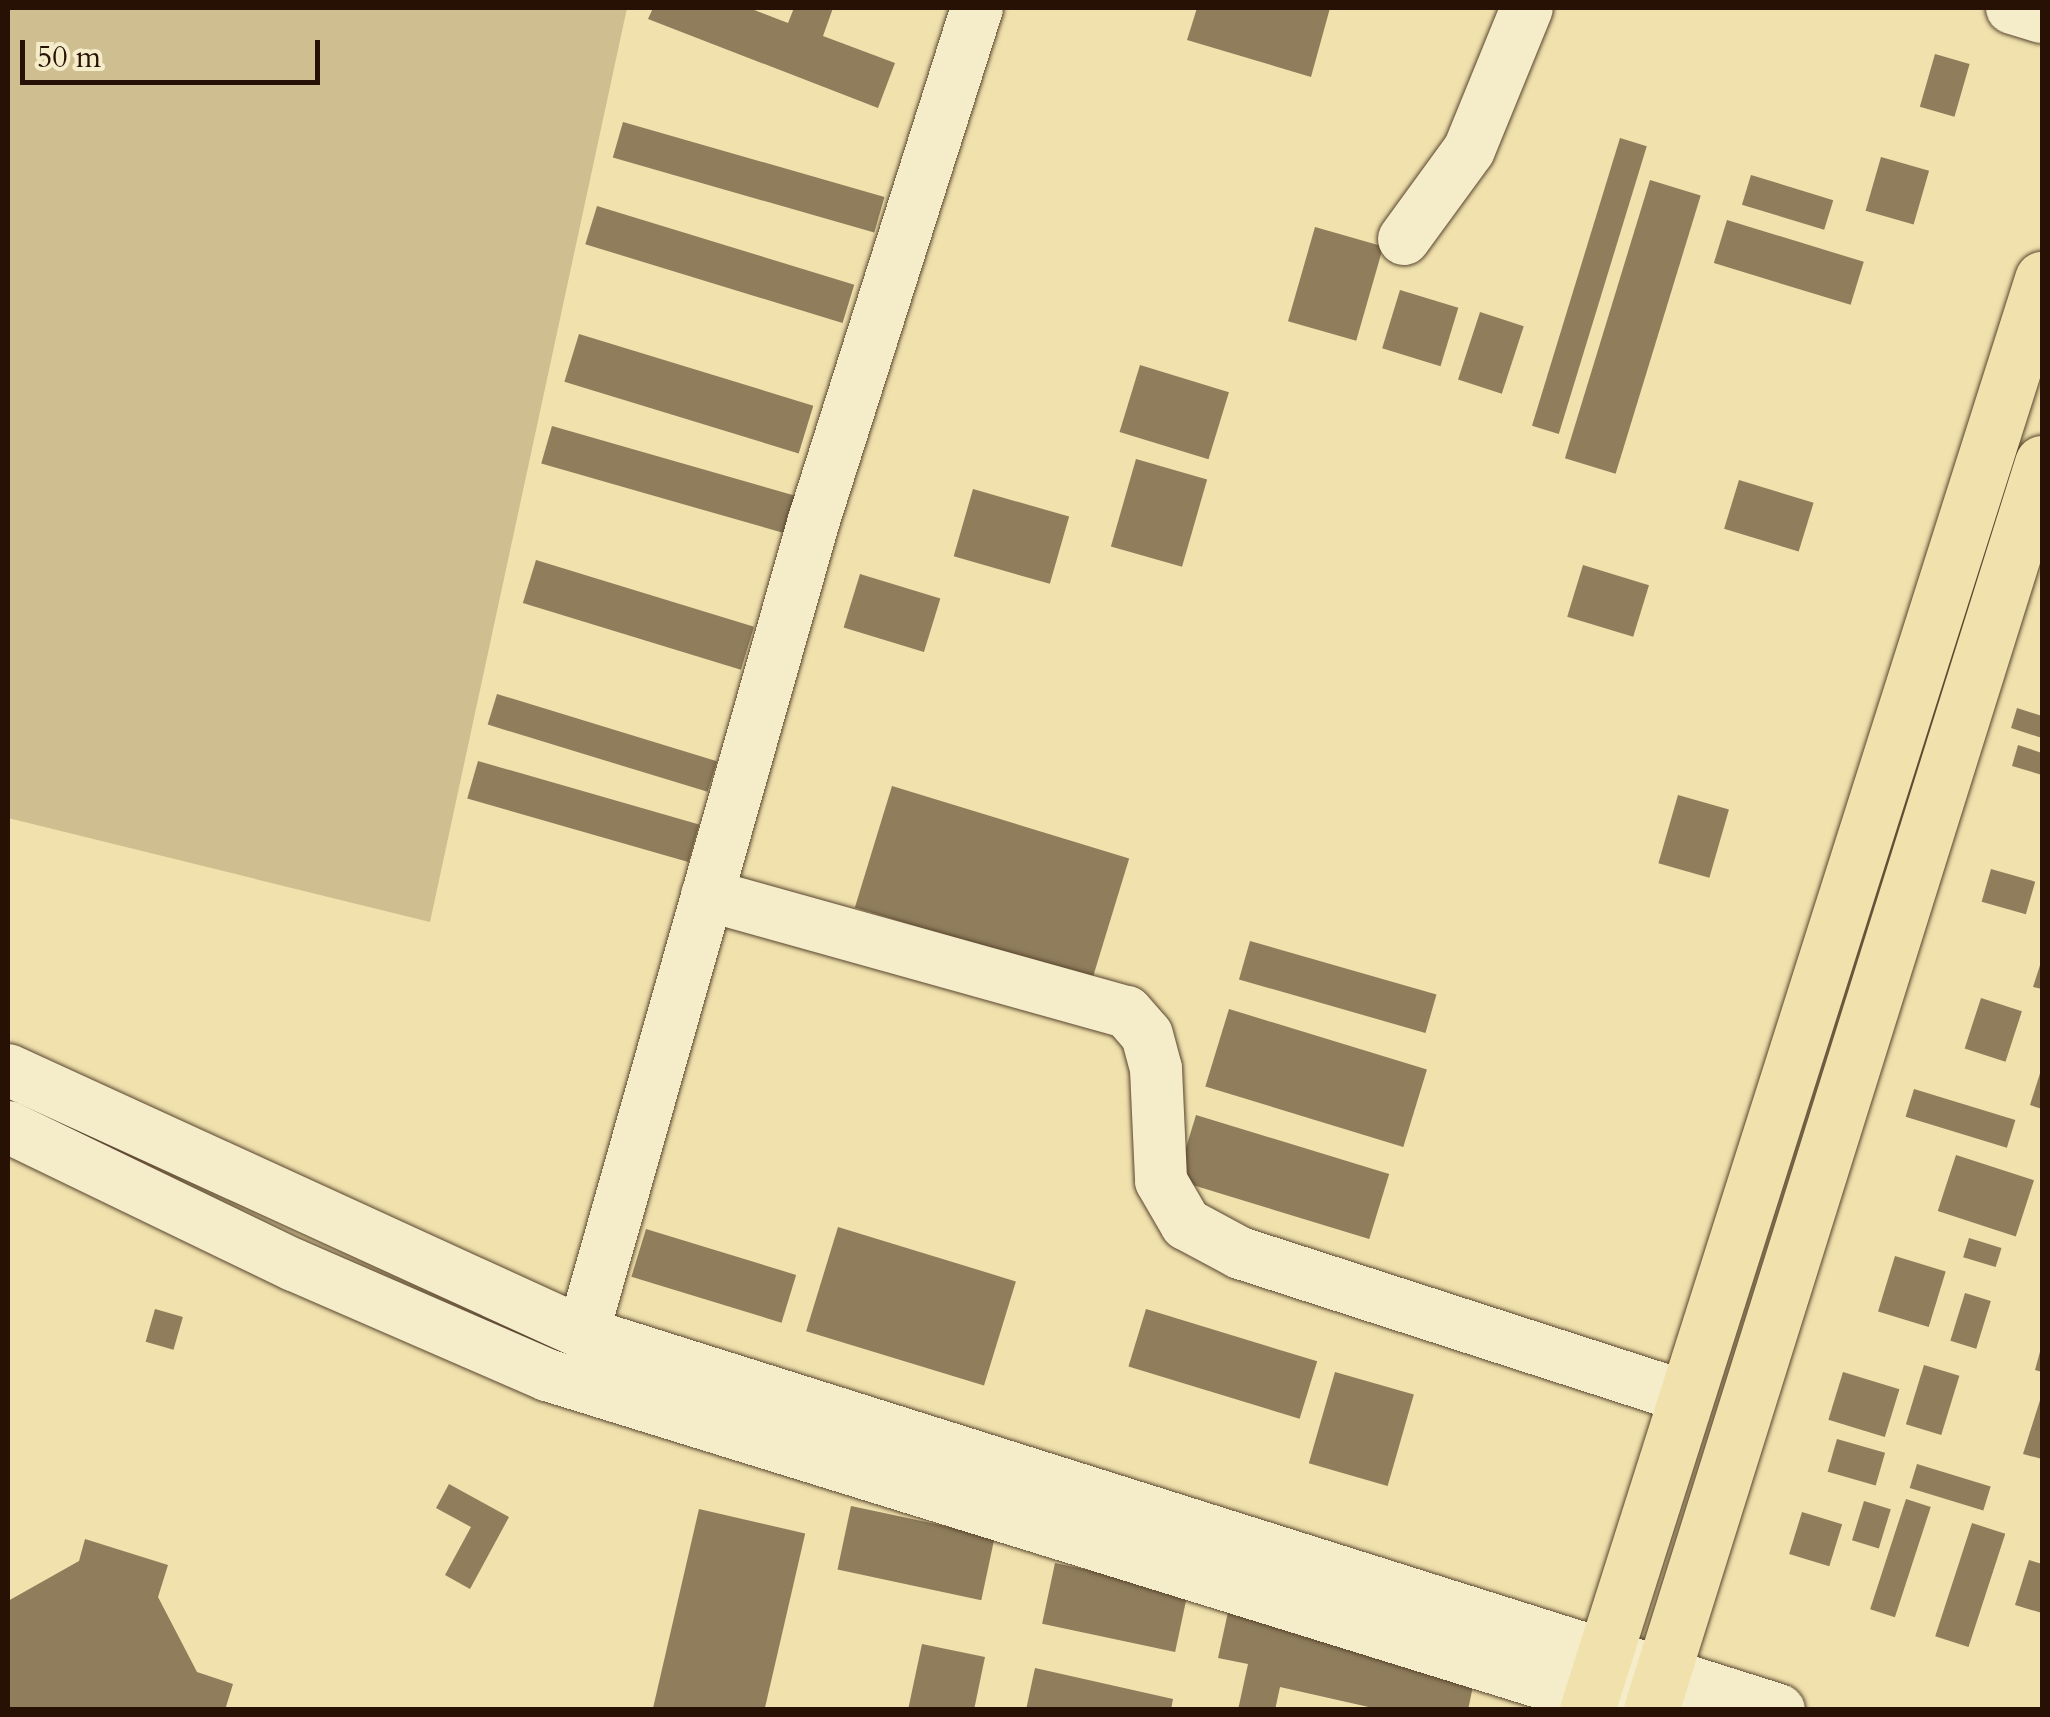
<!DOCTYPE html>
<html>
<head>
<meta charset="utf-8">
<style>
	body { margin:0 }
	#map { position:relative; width:2050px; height:1717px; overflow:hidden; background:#f0e1ad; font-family:Cardo,serif }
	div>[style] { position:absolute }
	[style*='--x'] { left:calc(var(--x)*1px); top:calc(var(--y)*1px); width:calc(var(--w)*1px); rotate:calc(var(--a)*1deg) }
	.green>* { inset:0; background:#cebe90 }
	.building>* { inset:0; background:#8f7d5c; transform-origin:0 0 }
	.roads { filter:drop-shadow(0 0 2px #58452e) drop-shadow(0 0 2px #58452e) }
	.minor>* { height:52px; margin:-26px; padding:0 26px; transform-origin:26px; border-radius:26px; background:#f5ecca }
	.major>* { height:55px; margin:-27.5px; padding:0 27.5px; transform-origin:27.5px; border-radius:27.5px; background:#f0e1ad }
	span { translate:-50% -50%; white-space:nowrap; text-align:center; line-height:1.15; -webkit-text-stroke:10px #f5ecca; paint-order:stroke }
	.frame { position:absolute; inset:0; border:10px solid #261104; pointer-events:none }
	.scale { position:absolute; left:20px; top:40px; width:300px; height:45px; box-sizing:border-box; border:5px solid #261104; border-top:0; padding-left:12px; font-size:30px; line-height:35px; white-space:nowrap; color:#261104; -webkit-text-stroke:8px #f5ecca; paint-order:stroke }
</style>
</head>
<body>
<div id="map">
	<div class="green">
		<i style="clip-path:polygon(8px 8px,627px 8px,430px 922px,8px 818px)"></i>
	</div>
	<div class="building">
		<i style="clip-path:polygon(653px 8px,749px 8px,788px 23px,794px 8px,833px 8px,823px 36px,895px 63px,878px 108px,648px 19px)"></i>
		<i style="clip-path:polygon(1197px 8px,1330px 8px,1311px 77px,1187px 40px)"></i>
		<i style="left:1935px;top:54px;width:36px;height:55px;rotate:16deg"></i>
		<i style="left:623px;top:122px;width:272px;height:37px;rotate:16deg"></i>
		<i style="left:1620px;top:138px;width:28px;height:301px;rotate:17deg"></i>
		<i style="left:1881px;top:157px;width:50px;height:56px;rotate:16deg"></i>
		<i style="left:1751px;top:175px;width:86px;height:31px;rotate:17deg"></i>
		<i style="left:1650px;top:180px;width:53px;height:291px;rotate:17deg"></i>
		<i style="left:597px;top:206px;width:269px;height:40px;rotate:17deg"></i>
		<i style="left:1727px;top:220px;width:143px;height:45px;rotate:17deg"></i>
		<i style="left:1315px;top:227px;width:71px;height:98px;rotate:16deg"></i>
		<i style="left:1400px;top:290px;width:61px;height:61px;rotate:17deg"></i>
		<i style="left:1480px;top:312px;width:46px;height:71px;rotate:18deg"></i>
		<i style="left:579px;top:334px;width:245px;height:50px;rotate:17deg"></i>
		<i style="left:1140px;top:365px;width:93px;height:70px;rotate:17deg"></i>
		<i style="left:552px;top:426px;width:254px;height:39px;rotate:16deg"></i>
		<i style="left:1136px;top:459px;width:74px;height:91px;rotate:16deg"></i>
		<i style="left:1739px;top:480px;width:78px;height:51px;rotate:17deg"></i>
		<i style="left:973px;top:489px;width:100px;height:70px;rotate:16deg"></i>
		<i style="left:536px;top:560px;width:228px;height:45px;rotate:17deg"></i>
		<i style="left:1583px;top:565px;width:69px;height:54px;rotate:17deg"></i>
		<i style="left:860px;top:574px;width:84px;height:56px;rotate:17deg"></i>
		<i style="left:497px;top:694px;width:230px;height:32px;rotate:17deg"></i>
		<i style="clip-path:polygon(2017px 708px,2042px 716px,2042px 738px,2011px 728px)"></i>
		<i style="clip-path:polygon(2018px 745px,2042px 753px,2042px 775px,2012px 766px)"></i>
		<i style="left:478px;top:761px;width:230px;height:39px;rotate:16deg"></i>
		<i style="left:892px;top:786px;width:248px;height:127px;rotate:17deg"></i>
		<i style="left:1678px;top:795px;width:53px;height:71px;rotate:16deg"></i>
		<i style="left:1991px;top:869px;width:46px;height:34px;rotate:16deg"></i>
		<i style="left:1250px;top:941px;width:194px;height:40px;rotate:16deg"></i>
		<i style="clip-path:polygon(2042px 959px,2042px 989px,2033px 987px)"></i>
		<i style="left:1981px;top:998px;width:43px;height:53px;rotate:18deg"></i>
		<i style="left:1229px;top:1009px;width:207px;height:81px;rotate:17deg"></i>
		<i style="clip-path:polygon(2042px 1067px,2042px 1109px,2030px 1105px)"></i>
		<i style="left:1914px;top:1089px;width:106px;height:29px;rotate:17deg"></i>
		<i style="left:1196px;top:1115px;width:202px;height:68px;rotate:17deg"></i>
		<i style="left:1956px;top:1155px;width:82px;height:59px;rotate:18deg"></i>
		<i style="left:838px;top:1227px;width:186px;height:109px;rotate:17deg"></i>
		<i style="left:646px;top:1229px;width:157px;height:50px;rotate:17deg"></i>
		<i style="left:1969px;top:1238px;width:34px;height:20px;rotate:17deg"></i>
		<i style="left:1895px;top:1256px;width:53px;height:58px;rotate:17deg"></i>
		<i style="left:1965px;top:1293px;width:27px;height:50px;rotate:17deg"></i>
		<i style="left:155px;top:1309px;width:29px;height:34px;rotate:16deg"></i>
		<i style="left:1146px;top:1309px;width:179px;height:60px;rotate:17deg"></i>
		<i style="clip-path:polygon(2041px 1348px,2042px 1349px,2042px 1372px,2035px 1370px)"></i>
		<i style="left:1924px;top:1365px;width:37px;height:62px;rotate:17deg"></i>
		<i style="left:1335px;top:1372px;width:82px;height:95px;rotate:16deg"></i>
		<i style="left:1843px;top:1372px;width:59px;height:50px;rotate:17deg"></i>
		<i style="clip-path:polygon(2042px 1394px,2042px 1459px,2023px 1454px)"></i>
		<i style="left:1837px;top:1439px;width:50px;height:34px;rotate:16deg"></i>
		<i style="left:1917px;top:1464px;width:77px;height:25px;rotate:17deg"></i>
		<i style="clip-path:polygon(449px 1484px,509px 1517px,470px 1589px,445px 1575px,471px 1527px,436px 1508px)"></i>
		<i style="left:1906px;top:1499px;width:26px;height:116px;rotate:18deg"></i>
		<i style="left:1864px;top:1501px;width:28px;height:41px;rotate:17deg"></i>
		<i style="left:851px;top:1506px;width:147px;height:65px;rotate:12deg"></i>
		<i style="left:699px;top:1509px;width:109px;height:206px;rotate:13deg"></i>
		<i style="left:1802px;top:1512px;width:42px;height:44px;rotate:17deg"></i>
		<i style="left:1972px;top:1523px;width:35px;height:119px;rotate:18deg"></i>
		<i style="clip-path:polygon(85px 1539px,168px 1565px,158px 1597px,197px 1672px,233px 1684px,225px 1710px,8px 1710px,8px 1601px,79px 1561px)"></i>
		<i style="clip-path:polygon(2029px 1560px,2042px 1564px,2042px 1613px,2015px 1605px)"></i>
		<i style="left:1055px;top:1563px;width:136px;height:62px;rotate:12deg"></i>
		<i style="clip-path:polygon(1228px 1612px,1477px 1667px,1468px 1710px,1382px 1710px,1280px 1687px,1275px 1710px,1238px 1710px,1248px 1664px,1218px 1658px)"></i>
		<i style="clip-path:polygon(922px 1644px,985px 1657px,974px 1710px,908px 1710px)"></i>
		<i style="clip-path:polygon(1035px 1668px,1173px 1699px,1171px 1710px,1026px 1710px)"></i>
	</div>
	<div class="roads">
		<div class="minor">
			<i style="--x:2012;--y:8;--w:31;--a:17"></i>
			<i style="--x:1404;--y:239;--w:110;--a:-53.9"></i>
			<i style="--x:1469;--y:150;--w:153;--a:-67.8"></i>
			<i style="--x:707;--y:895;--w:436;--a:15.6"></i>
			<i style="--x:1127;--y:1012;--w:30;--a:49"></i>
			<i style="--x:1147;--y:1035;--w:35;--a:75"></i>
			<i style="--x:1156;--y:1069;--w:112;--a:87.4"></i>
			<i style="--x:1161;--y:1181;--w:50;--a:59.8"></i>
			<i style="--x:1186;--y:1224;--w:61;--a:28.2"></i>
			<i style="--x:1240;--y:1253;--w:469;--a:17.9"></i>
			<i style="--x:8;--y:1070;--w:632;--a:24.58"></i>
			<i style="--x:583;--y:1333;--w:1254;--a:17.5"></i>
			<i style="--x:8;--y:1127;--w:318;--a:25.8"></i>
			<i style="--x:294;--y:1265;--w:276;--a:23.5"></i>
			<i style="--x:547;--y:1375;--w:1134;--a:17.19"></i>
			<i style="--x:583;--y:1333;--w:845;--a:-74.14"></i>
			<i style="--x:814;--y:520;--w:537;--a:-72.34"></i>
		</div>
		<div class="major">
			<i style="--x:1587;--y:1710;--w:1502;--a:-72.36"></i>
			<i style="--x:1651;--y:1710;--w:1307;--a:-72.59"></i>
		</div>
	</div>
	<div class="frame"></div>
	<div class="scale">50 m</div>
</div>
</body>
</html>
